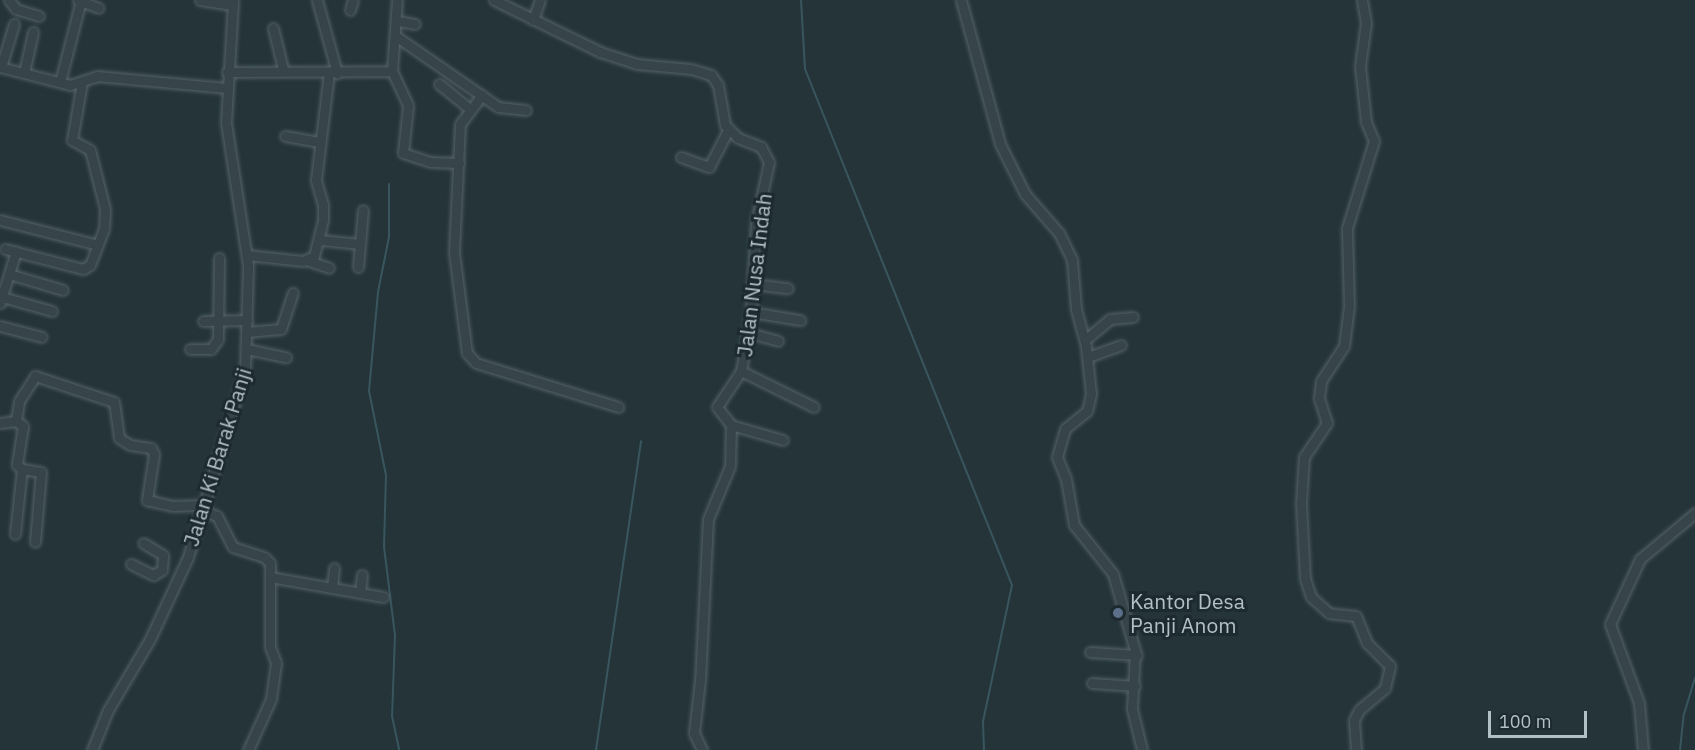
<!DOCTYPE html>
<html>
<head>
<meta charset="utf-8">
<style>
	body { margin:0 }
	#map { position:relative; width:1695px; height:750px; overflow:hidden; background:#243439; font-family:"IBM Plex Sans",sans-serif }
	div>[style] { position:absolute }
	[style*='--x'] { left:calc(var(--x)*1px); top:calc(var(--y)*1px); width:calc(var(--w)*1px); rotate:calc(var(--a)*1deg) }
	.stream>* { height:2px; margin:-1px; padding:0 1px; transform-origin:1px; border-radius:1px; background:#39565f }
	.roads { filter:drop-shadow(0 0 2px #566368) drop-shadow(0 0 2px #566368) }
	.minor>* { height:9px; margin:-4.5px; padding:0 4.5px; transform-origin:4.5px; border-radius:4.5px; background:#37454a }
	.dots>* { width:16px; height:16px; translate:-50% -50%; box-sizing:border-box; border:3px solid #1d2a2f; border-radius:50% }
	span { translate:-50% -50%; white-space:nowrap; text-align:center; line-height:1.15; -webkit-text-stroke:6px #1d2a2f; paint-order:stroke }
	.street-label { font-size:21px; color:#b3c0c6 }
	.poi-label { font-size:21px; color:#b3c0c6 }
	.left { translate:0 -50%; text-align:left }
	.scale { position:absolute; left:1488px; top:711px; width:99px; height:27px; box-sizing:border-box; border:3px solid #b3c0c6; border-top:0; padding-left:8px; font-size:18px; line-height:21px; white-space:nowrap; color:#b3c0c6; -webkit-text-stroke:4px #1d2a2f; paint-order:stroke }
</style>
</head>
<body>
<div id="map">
	<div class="stream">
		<i style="--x:801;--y:0;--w:69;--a:86.7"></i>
		<i style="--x:805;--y:69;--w:556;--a:68.14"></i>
		<i style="--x:1012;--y:585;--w:139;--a:102"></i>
		<i style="--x:983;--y:721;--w:29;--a:88"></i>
		<i style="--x:389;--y:184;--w:53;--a:90"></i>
		<i style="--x:389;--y:237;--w:56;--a:101.3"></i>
		<i style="--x:378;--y:292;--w:99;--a:95.2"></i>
		<i style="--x:369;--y:391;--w:86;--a:78.6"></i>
		<i style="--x:386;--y:475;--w:72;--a:91.6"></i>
		<i style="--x:384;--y:547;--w:89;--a:82.9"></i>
		<i style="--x:395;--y:635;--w:81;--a:92.1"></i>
		<i style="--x:392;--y:716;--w:35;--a:78"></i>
		<i style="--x:596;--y:750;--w:312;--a:-81.7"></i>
		<i style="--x:1680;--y:750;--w:36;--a:-84"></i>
		<i style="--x:1684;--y:714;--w:38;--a:-73"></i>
	</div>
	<div class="roads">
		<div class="minor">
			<i style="--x:9;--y:0;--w:11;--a:52"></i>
			<i style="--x:16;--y:9;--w:24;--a:17"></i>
			<i style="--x:78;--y:0;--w:22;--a:21"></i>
			<i style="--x:200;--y:0;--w:32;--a:9"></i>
			<i style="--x:317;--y:0;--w:76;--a:74.7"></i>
			<i style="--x:397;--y:0;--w:71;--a:94"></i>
			<i style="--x:392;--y:71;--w:38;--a:65"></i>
			<i style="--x:408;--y:106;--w:47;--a:96.1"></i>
			<i style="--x:403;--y:153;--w:29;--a:18"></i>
			<i style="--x:431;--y:162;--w:28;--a:2"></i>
			<i style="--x:494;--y:0;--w:118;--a:26.1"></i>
			<i style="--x:600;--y:52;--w:39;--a:18"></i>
			<i style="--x:637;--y:64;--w:54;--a:5.3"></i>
			<i style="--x:691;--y:69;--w:21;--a:17"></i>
			<i style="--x:711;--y:75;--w:12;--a:55"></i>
			<i style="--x:718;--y:85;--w:41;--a:80.1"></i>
			<i style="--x:725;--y:125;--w:18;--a:45"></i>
			<i style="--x:738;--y:138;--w:25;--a:21"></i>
			<i style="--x:761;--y:147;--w:17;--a:62"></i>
			<i style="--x:769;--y:162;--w:61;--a:102.2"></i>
			<i style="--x:756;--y:222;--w:90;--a:93.2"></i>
			<i style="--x:751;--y:312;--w:60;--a:99.6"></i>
			<i style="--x:741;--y:371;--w:43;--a:123.7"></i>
			<i style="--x:717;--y:407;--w:23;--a:52"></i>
			<i style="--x:731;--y:425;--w:41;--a:91.4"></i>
			<i style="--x:730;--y:466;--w:57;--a:112.5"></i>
			<i style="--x:708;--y:519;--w:161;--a:92.8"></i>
			<i style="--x:700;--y:680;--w:53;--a:96.5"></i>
			<i style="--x:694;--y:733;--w:19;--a:65"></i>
			<i style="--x:961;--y:0;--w:149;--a:74.8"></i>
			<i style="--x:1000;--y:144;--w:56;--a:63.4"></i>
			<i style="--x:1025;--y:194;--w:52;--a:48.9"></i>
			<i style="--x:1059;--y:233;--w:30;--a:64"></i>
			<i style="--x:1072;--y:260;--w:49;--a:85.3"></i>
			<i style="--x:1076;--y:309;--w:39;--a:75"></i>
			<i style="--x:1086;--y:347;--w:47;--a:83.9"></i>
			<i style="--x:1091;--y:394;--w:17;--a:103"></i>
			<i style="--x:1087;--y:411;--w:28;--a:141"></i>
			<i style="--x:1065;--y:429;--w:29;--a:106"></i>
			<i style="--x:1057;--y:457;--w:24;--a:68"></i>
			<i style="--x:1066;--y:479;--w:47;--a:80.1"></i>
			<i style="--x:1074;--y:525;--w:63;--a:51.5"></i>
			<i style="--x:1113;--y:574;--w:79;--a:73.9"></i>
			<i style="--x:1135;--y:650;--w:59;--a:92.9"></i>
			<i style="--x:1132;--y:709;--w:42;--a:76.3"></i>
			<i style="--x:350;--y:10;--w:10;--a:-73"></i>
			<i style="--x:533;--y:20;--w:21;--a:-71"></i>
			<i style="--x:398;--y:21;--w:17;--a:10"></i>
			<i style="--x:273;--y:28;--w:42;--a:76.3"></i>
			<i style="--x:397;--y:37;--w:123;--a:34.7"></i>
			<i style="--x:498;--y:107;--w:28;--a:6"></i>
			<i style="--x:0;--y:67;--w:72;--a:14.4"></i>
			<i style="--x:70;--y:85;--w:28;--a:-18"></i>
			<i style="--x:97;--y:76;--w:130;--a:5.3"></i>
			<i style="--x:1;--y:67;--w:45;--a:-73.2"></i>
			<i style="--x:227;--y:72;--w:165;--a:-0.3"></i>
			<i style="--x:24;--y:73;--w:42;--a:-77.6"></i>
			<i style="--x:60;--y:82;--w:85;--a:-75.6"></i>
			<i style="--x:439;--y:84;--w:38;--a:39"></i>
			<i style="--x:482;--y:95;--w:36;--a:127"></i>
			<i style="--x:460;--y:124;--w:128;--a:92.7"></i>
			<i style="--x:454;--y:252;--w:102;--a:82.7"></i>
			<i style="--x:467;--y:353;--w:13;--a:48"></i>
			<i style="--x:476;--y:363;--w:149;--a:17.2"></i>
			<i style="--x:285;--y:136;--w:36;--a:10"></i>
			<i style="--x:681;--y:157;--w:30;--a:20"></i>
			<i style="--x:709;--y:167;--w:42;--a:-62.8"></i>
			<i style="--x:0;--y:220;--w:101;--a:14.3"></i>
			<i style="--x:321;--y:240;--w:39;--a:6"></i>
			<i style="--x:5;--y:249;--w:81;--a:14.4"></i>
			<i style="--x:83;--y:269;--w:8;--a:-30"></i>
			<i style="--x:90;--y:265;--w:39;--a:-69"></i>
			<i style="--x:104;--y:229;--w:20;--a:-87"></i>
			<i style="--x:105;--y:209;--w:61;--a:-104.3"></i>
			<i style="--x:90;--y:150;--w:21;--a:-151"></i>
			<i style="--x:72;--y:140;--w:59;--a:-80.2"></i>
			<i style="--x:247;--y:255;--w:56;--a:6.1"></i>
			<i style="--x:303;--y:261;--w:12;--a:-24"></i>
			<i style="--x:314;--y:256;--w:38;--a:-76"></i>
			<i style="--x:323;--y:219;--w:14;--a:-90"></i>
			<i style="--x:323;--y:205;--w:26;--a:-106"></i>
			<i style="--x:316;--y:180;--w:108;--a:-83.1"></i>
			<i style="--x:309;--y:261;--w:21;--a:19"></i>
			<i style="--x:358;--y:267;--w:57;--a:-85"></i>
			<i style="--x:9;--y:274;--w:56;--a:16.5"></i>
			<i style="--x:753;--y:284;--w:35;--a:7"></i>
			<i style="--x:2;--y:297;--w:52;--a:15.6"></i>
			<i style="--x:0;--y:303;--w:54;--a:-72.9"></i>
			<i style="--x:751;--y:312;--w:50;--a:9.3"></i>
			<i style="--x:203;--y:321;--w:44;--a:-1.3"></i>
			<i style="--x:0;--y:326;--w:43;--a:14.7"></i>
			<i style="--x:247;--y:332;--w:34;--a:-5"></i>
			<i style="--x:281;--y:329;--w:38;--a:-72"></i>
			<i style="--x:749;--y:333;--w:30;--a:15"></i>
			<i style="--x:1085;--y:340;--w:33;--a:-40"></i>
			<i style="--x:1110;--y:319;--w:23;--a:-5"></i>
			<i style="--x:190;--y:349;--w:21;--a:0"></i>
			<i style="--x:211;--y:349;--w:12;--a:-55"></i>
			<i style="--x:218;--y:339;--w:81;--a:-89.3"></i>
			<i style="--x:247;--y:349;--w:40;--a:12"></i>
			<i style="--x:1088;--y:357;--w:35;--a:-20"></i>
			<i style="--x:741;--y:371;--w:81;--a:26.3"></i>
			<i style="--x:16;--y:421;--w:9;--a:36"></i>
			<i style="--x:23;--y:426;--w:39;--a:99"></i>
			<i style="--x:17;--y:465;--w:6;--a:39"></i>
			<i style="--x:22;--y:469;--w:19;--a:9"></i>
			<i style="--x:41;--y:472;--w:70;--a:94.9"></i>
			<i style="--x:0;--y:423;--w:16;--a:-7"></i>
			<i style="--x:16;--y:421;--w:20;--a:-81"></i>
			<i style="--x:19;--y:401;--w:30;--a:-57"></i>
			<i style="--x:35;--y:376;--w:83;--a:18.2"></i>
			<i style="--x:114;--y:402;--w:36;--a:82"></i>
			<i style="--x:119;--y:438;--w:13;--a:32"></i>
			<i style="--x:130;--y:445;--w:21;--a:8"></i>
			<i style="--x:151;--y:448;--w:7;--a:63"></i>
			<i style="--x:154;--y:454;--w:47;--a:98.7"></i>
			<i style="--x:147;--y:500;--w:27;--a:13"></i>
			<i style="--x:173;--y:506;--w:33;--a:-2"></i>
			<i style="--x:731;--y:425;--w:54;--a:16.1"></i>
			<i style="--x:204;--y:511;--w:14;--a:21"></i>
			<i style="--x:217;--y:516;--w:35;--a:63"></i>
			<i style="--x:233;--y:547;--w:33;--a:18"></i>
			<i style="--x:264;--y:557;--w:8;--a:45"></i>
			<i style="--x:270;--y:563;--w:84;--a:90"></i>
			<i style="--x:270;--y:647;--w:17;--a:69"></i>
			<i style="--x:276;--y:663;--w:36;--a:98"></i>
			<i style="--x:271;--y:699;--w:56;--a:114.3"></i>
			<i style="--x:15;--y:534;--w:65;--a:-83.9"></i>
			<i style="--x:131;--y:564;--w:25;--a:27"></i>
			<i style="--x:153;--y:575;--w:10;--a:-29"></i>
			<i style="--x:162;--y:570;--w:15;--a:-86"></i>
			<i style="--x:163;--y:555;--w:23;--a:-149"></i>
			<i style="--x:270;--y:577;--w:115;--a:10"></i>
			<i style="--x:332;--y:588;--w:20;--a:-84"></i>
			<i style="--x:360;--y:593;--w:18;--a:-84"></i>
			<i style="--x:1090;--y:652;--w:47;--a:3.7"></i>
			<i style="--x:1092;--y:683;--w:43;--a:4"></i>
			<i style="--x:92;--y:750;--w:43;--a:-68.2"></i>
			<i style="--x:108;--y:710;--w:82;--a:-59.4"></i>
			<i style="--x:150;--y:639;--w:90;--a:-65.1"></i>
			<i style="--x:188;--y:557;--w:196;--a:-73.1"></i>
			<i style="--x:245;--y:369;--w:104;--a:-88.3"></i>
			<i style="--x:248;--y:265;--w:144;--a:-98.8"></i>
			<i style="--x:226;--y:123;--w:123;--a:-86.7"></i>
			<i style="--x:1356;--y:750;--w:30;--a:-94"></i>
			<i style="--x:1354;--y:720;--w:11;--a:-63"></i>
			<i style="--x:1359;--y:710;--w:34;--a:-40"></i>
			<i style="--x:1385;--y:688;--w:23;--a:-77"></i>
			<i style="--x:1390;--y:666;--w:33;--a:-135"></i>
			<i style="--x:1367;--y:643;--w:29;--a:-112"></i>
			<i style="--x:1356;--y:616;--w:27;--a:-174"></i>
			<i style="--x:1329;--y:613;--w:24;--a:-138"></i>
			<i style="--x:1311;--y:597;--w:19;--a:-108"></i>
			<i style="--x:1305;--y:579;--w:76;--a:-93"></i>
			<i style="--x:1301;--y:503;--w:46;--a:-86.3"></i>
			<i style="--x:1304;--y:457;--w:41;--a:-55.9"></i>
			<i style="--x:1327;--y:423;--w:26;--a:-108"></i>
			<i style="--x:1319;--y:398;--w:17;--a:-83"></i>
			<i style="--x:1321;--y:381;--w:42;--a:-56.7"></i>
			<i style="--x:1344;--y:346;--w:40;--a:-82.9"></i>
			<i style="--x:1349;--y:306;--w:78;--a:-91.5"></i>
			<i style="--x:1347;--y:228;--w:91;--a:-72.8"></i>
			<i style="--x:1374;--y:141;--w:21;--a:-113"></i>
			<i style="--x:1366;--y:122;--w:56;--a:-96.1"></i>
			<i style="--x:1360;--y:66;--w:43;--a:-82.1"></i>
			<i style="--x:1366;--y:23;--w:23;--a:-100"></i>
			<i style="--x:1643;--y:750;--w:47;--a:-94.9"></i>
			<i style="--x:1639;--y:703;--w:84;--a:-110.2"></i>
			<i style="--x:1610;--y:624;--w:72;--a:-65.2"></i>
			<i style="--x:1640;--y:559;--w:72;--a:-39.9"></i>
		</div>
	</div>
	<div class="dots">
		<i style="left:1118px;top:613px;background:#5c6f8a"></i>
	</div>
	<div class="street-label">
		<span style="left:754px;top:275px;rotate:-83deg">Jalan Nusa Indah</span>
		<span style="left:217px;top:457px;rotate:-73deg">Jalan Ki Barak Panji</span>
	</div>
	<div class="poi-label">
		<span class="left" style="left:1130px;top:613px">Kantor Desa<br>Panji Anom</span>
	</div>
	<div class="scale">100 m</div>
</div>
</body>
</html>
